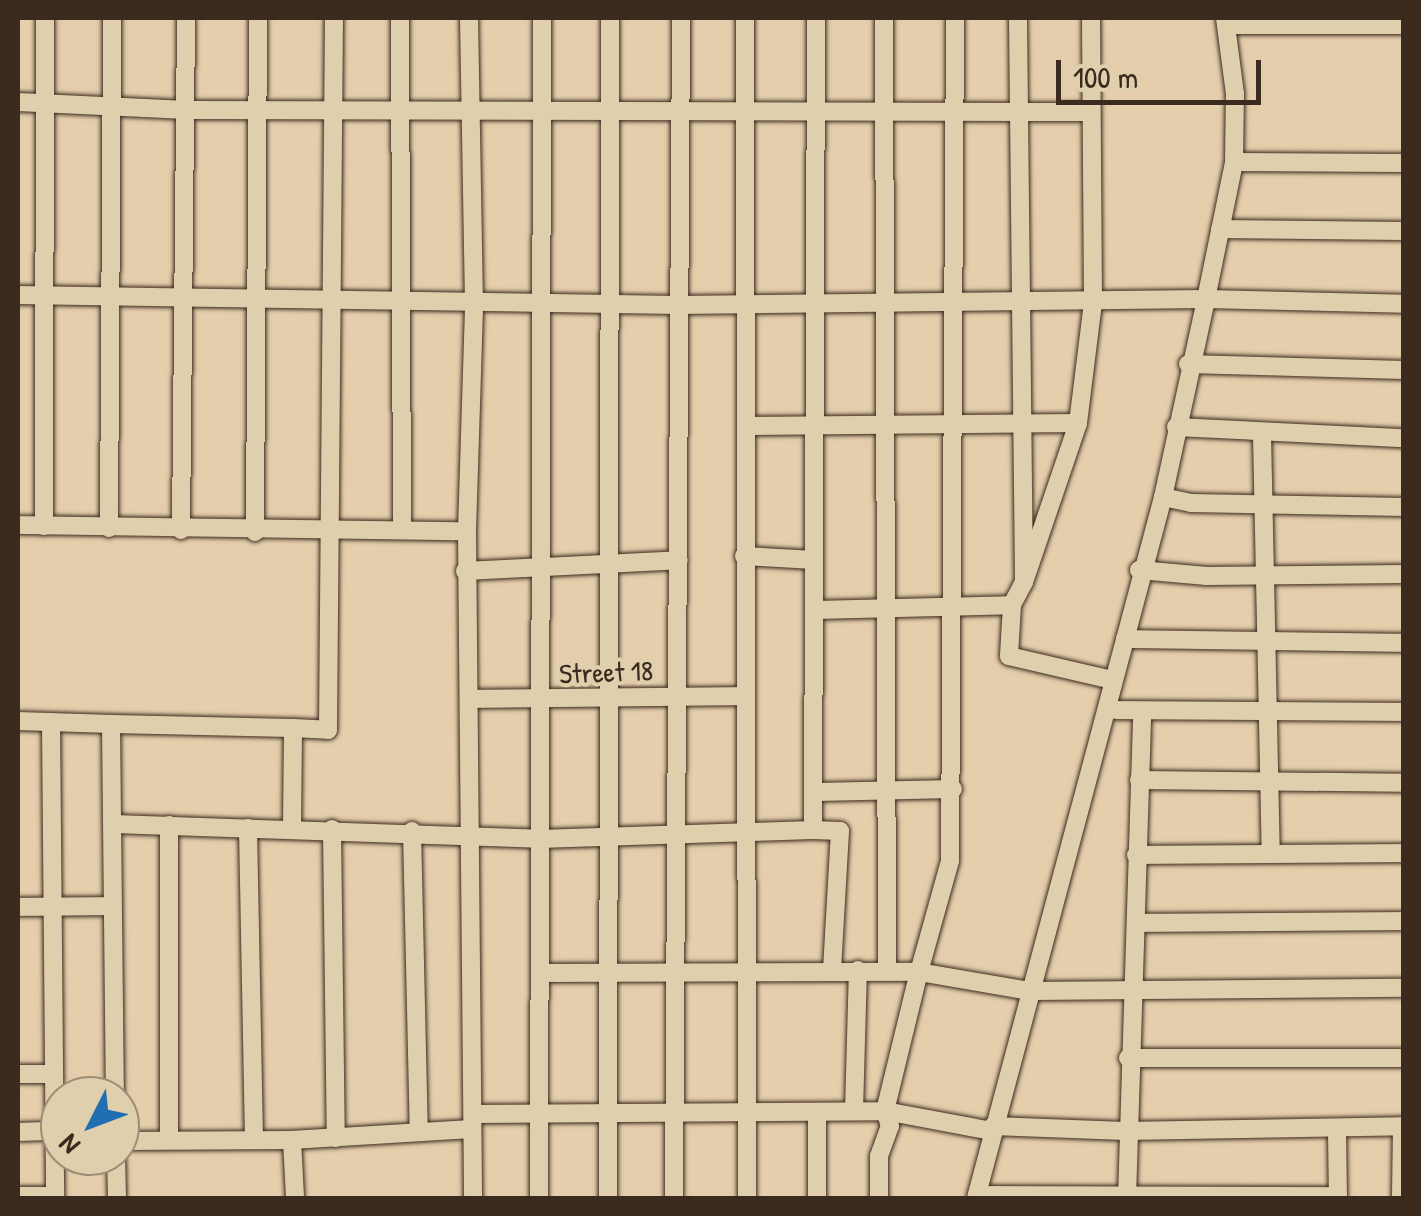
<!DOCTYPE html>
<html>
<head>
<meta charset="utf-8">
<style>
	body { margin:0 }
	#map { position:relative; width:1421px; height:1216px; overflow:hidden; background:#e5ceac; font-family:"Patrick Hand",sans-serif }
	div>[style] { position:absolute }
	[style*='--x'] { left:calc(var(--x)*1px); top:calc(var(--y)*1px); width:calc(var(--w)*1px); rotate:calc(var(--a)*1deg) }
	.roads { filter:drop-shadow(0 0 2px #3b2a1e) drop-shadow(0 0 2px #3b2a1e) }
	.minor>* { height:18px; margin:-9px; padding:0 9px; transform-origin:9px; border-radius:9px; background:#e0cfad }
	span { translate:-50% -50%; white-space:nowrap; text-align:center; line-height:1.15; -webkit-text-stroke:8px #e0cfad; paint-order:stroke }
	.street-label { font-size:28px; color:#3b2a1e }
	.frame { position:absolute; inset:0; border:20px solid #3b2a1e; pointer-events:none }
	.north { position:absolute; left:40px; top:1076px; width:100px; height:100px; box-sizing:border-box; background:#e0cfad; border:2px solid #9e8d74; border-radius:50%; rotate:228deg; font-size:28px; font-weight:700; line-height:40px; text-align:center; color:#3b2a1e }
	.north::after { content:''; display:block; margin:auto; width:35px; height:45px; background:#1f6fb2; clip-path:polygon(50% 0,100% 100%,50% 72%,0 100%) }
	.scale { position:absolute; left:1056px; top:60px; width:205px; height:45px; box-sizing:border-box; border:5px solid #3b2a1e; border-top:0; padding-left:12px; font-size:30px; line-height:35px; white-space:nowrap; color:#3b2a1e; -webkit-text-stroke:8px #e0cfad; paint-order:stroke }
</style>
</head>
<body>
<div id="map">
	<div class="roads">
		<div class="minor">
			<i style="--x:400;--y:18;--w:510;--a:89.78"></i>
			<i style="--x:745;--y:18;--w:1180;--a:89.9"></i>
			<i style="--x:816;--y:18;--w:812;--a:90.21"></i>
			<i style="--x:813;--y:830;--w:27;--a:2"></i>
			<i style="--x:840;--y:831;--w:140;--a:93.3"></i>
			<i style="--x:884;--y:18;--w:951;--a:89.82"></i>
			<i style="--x:1018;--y:18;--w:564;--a:89.39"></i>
			<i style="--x:1024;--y:582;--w:26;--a:118"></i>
			<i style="--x:1012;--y:605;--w:51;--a:93.4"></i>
			<i style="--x:1009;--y:656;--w:106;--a:13.1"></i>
			<i style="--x:1227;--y:25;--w:177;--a:0"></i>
			<i style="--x:18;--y:102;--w:169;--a:2.7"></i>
			<i style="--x:187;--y:110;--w:904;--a:0.13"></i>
			<i style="--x:1234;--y:162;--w:170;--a:0.3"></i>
			<i style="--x:1220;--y:229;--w:184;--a:0.6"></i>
			<i style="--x:18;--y:295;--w:660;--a:0.87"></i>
			<i style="--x:678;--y:305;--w:528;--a:-0.65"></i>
			<i style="--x:1206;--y:299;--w:198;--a:1.4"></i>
			<i style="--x:1188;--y:364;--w:216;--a:1.6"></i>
			<i style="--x:747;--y:426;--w:331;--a:-0.5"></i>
			<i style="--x:1176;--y:427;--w:228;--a:2.8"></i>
			<i style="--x:1262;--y:434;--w:419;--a:88.8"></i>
			<i style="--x:1163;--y:497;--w:29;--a:12"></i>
			<i style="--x:1191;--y:503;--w:213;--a:1.1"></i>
			<i style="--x:18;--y:525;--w:449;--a:0.8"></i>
			<i style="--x:467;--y:531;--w:667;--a:89.48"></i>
			<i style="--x:44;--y:526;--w:508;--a:-89.89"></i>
			<i style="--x:109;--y:528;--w:510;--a:-89.66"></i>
			<i style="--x:181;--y:530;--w:512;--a:-89.44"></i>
			<i style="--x:467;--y:531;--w:227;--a:-88.2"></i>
			<i style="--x:474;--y:304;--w:286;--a:-91"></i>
			<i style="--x:255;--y:532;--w:514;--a:-89.67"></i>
			<i style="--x:744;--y:556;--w:70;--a:3.3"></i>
			<i style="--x:1139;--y:570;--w:68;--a:5"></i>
			<i style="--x:1207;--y:576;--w:197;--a:-0.6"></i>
			<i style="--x:465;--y:571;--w:214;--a:-2.9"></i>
			<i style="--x:1024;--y:582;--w:168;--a:-71.2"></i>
			<i style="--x:1078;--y:423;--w:121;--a:-82.9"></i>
			<i style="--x:1093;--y:303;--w:285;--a:-90.4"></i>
			<i style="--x:814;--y:610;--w:198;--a:-1.4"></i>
			<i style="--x:1125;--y:639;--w:279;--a:0.8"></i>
			<i style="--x:469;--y:699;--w:276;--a:-0.6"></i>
			<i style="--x:1116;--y:710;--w:288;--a:0.4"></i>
			<i style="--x:18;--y:721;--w:93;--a:1.8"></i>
			<i style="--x:111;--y:724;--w:372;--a:89.4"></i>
			<i style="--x:51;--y:722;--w:476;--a:89.5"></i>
			<i style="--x:111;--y:724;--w:182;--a:1.3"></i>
			<i style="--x:1139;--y:780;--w:265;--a:0.6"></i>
			<i style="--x:817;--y:792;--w:136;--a:-1.3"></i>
			<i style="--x:114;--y:824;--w:425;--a:2"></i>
			<i style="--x:539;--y:839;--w:274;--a:-1.9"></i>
			<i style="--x:169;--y:825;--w:315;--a:90"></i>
			<i style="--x:292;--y:827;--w:99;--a:-89.4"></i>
			<i style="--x:293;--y:728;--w:35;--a:3"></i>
			<i style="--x:328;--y:730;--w:712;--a:-89.52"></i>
			<i style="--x:248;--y:828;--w:311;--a:88.9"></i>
			<i style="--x:332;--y:829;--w:309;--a:89.3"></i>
			<i style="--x:412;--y:831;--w:300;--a:88.7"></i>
			<i style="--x:1136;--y:855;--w:268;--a:-0.4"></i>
			<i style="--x:18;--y:907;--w:94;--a:-0.6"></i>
			<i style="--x:1136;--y:923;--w:268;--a:-0.4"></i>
			<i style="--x:541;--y:973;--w:378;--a:-0.2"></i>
			<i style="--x:919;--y:972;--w:115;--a:-74.4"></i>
			<i style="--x:950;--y:861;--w:843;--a:-89.66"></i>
			<i style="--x:1128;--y:1058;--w:276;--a:0"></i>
			<i style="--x:18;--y:1074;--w:36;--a:0"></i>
			<i style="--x:854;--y:1111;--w:141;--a:-88.4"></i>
			<i style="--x:474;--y:1114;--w:411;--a:-0.4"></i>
			<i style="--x:885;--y:1111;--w:109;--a:10.6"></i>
			<i style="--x:993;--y:1126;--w:132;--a:2.2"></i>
			<i style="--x:1125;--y:1131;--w:279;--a:-1"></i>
			<i style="--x:1337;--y:1130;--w:68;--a:89.2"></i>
			<i style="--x:18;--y:1132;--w:36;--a:-2"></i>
			<i style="--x:292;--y:1140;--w:58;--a:87"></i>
			<i style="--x:120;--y:1141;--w:172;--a:-0.3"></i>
			<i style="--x:292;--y:1140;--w:179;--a:-3.5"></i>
			<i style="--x:116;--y:1156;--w:42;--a:88.6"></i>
			<i style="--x:977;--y:1195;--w:361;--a:0.2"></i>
			<i style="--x:18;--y:1196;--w:37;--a:0"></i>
			<i style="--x:539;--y:1198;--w:1180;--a:-89.85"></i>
			<i style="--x:608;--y:1198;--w:1180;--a:-89.9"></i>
			<i style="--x:674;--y:1198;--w:1180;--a:-89.66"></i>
			<i style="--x:817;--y:1198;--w:86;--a:-90"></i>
			<i style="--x:879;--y:1198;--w:42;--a:-90"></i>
			<i style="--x:879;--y:1156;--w:32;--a:-70"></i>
			<i style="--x:890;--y:1126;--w:16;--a:-108"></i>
			<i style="--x:885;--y:1111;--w:143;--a:-76.3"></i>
			<i style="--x:919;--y:972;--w:113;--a:9.7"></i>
			<i style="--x:1030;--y:991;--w:374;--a:-0.5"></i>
			<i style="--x:976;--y:1198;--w:726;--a:-75.06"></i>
			<i style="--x:1163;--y:497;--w:203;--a:-77.7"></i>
			<i style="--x:1206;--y:299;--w:140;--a:-78.4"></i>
			<i style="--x:1234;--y:162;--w:68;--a:-89.2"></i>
			<i style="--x:1235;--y:94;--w:77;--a:-97.5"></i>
			<i style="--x:1127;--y:1198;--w:487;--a:-88.2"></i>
			<i style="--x:1401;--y:1198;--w:72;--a:-89.2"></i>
		</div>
	</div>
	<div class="street-label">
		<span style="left:606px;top:672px;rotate:-2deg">Street 18</span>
	</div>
	<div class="frame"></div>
	<div class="north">N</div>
	<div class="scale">100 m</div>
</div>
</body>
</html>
